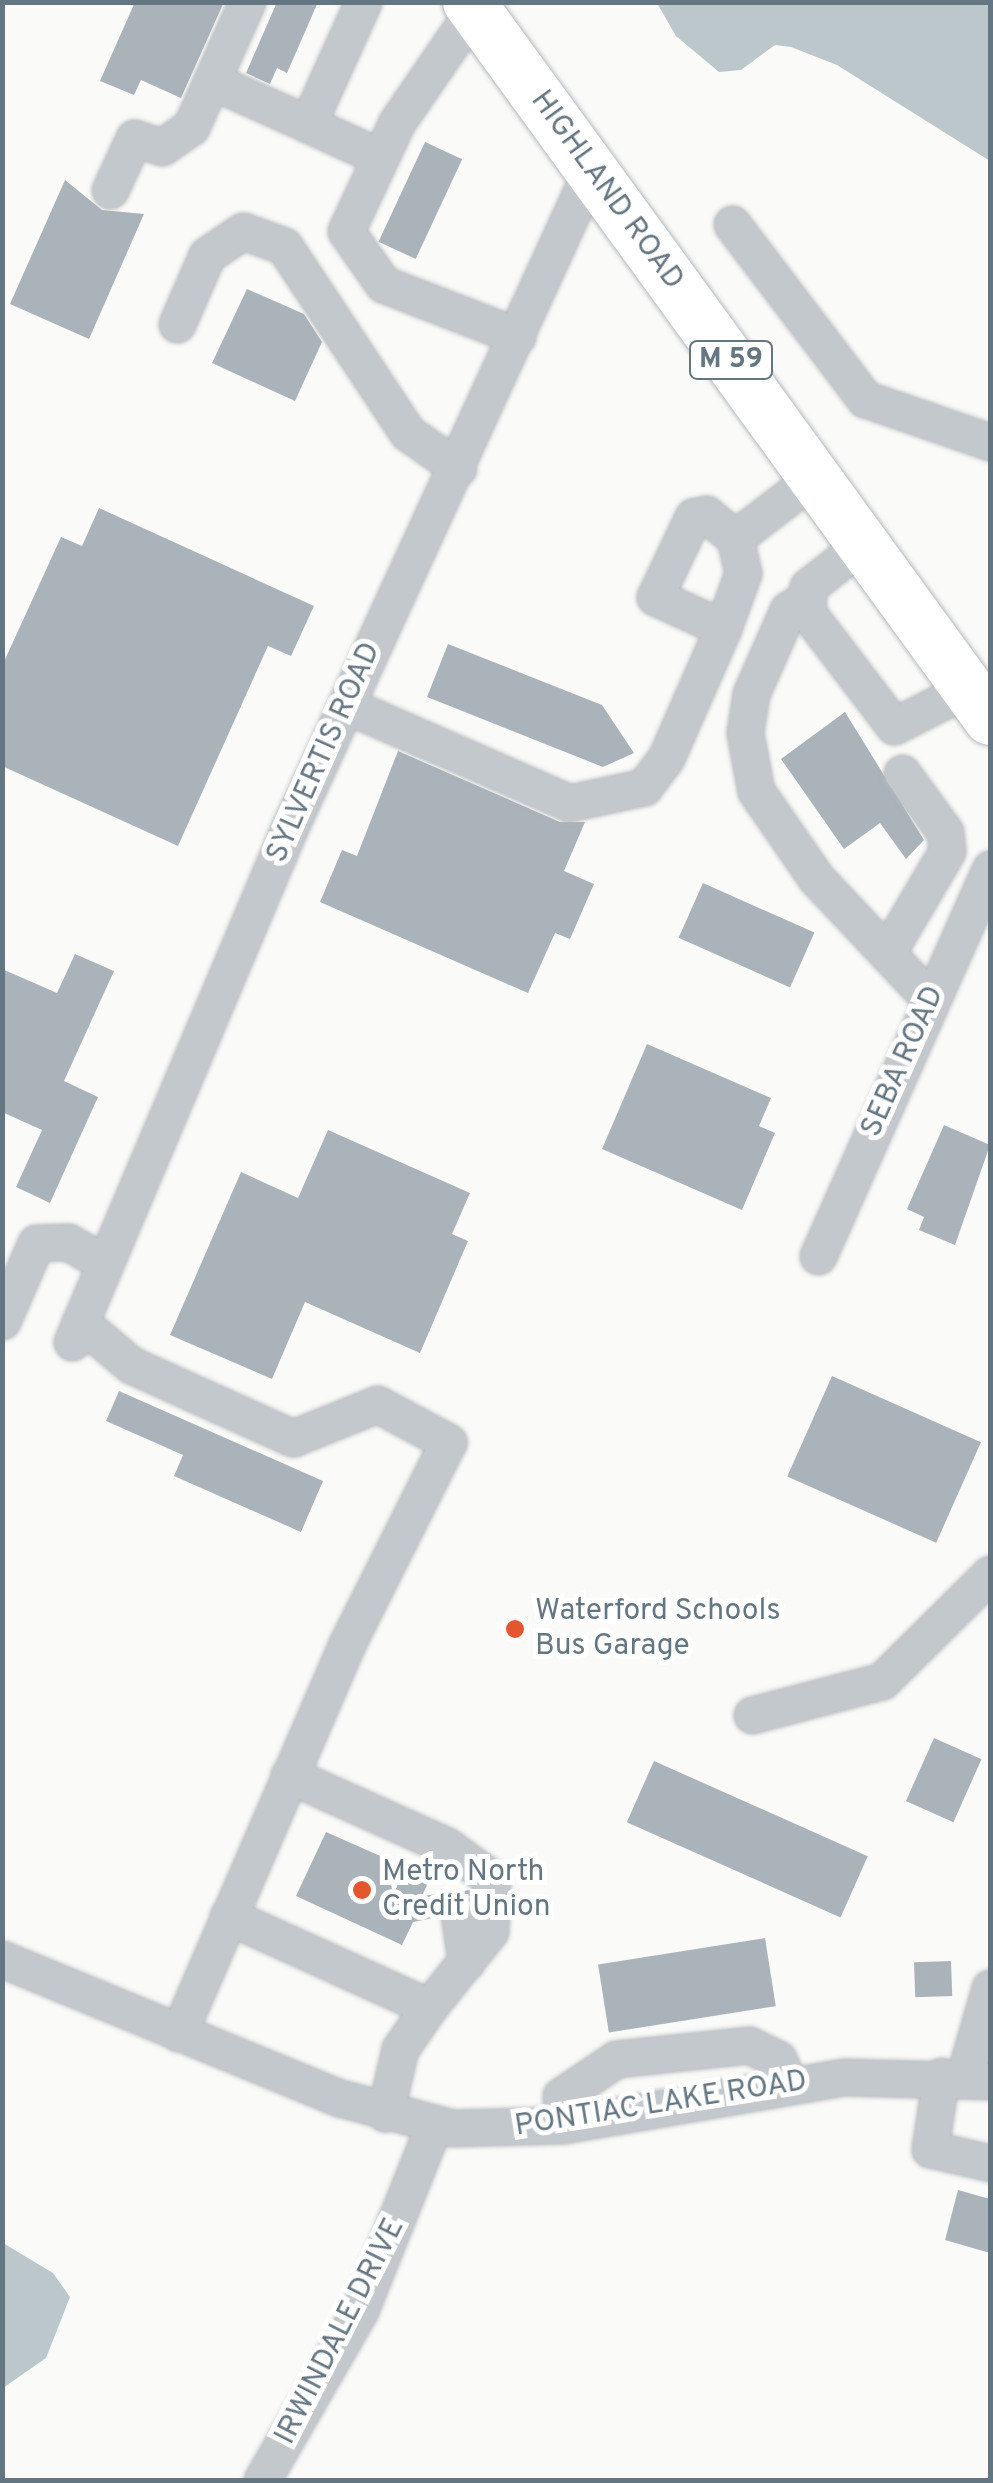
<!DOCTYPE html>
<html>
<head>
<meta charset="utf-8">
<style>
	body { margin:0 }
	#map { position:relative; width:993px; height:2483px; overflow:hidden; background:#fafaf8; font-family:Overpass,sans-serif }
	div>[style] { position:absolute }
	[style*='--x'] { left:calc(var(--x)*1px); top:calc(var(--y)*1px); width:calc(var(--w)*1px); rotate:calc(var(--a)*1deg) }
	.water>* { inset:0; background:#bbc7cb }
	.building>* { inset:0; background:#aab3b9; transform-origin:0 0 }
	.roads { filter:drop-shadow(0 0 2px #b4b9bd) drop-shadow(0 0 2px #b4b9bd) }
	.minor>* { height:35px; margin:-17.5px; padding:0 17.5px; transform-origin:17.5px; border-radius:17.5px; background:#c3c8cc }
	.highway>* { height:52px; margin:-26px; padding:0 26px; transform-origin:26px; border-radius:26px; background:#fff }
	.dots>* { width:28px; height:28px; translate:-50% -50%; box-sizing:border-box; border:5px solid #fff; border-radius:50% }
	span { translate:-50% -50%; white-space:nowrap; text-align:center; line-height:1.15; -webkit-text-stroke:10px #fff; paint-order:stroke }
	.shield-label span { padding:2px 8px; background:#fff; border:2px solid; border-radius:8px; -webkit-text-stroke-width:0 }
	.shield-label { font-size:28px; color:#657683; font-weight:700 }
	.street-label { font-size:30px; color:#657683 }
	.poi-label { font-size:30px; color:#657683 }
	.left { translate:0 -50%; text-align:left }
	.frame { position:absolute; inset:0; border:5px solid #657683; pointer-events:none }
</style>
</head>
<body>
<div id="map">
	<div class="water">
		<i style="clip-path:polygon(657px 3px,990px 3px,990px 161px,837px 65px,791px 47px,775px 45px,741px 70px,719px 72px,676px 36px)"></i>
		<i style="clip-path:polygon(3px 2243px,53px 2273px,70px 2297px,46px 2358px,3px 2388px)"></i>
	</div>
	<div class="building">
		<i style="clip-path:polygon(135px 2px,224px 2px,181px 98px,141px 80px,134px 95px,100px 81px)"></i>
		<i style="clip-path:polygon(277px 2px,318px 2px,287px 73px,277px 68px,270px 84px,246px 73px)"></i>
		<i style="left:425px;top:142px;width:41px;height:110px;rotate:25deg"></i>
		<i style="clip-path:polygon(65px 180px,102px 210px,144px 214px,89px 339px,10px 304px)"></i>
		<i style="clip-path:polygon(247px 289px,304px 314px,322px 342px,295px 401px,212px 363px)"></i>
		<i style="clip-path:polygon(99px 508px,314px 606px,291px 656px,268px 646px,178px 846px,2px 766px,2px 666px,61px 537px,82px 546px)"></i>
		<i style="clip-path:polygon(448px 644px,602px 705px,634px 753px,603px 767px,427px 697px)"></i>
		<i style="clip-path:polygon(845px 712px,924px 840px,906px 859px,880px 823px,844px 849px,781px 759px)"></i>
		<i style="clip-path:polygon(398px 751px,560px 822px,585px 822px,564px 871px,594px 884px,570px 939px,555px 933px,528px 993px,320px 902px,342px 850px,357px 856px)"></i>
		<i style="left:703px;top:883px;width:122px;height:60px;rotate:24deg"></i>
		<i style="clip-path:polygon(75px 954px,114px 971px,64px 1081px,98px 1097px,50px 1203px,16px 1187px,42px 1130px,2px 1112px,2px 969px,57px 993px)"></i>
		<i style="clip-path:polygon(647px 1044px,771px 1098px,759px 1126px,775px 1133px,742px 1210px,602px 1149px)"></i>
		<i style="clip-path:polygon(944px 1125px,990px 1145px,955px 1245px,919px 1230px,924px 1217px,907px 1209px)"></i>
		<i style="clip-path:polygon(328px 1130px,470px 1193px,452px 1234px,468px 1241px,420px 1353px,305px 1302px,272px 1379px,170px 1335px,241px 1172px,298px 1198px)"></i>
		<i style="left:832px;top:1376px;width:163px;height:110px;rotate:24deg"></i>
		<i style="clip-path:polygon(119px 1391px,323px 1481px,301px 1532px,174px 1476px,183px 1455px,106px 1421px)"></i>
		<i style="left:934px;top:1738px;width:52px;height:69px;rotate:24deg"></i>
		<i style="left:654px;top:1761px;width:234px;height:67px;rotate:24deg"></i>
		<i style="clip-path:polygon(326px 1832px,430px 1878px,422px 1896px,470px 1890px,470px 1896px,447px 1896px,438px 1917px,413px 1922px,402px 1945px,296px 1896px)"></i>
		<i style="left:765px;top:1938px;width:69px;height:169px;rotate:81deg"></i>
		<i style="left:951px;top:1961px;width:35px;height:37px;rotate:88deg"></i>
		<i style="clip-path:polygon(958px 2190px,990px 2199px,990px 2253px,945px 2240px)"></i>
	</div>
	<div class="roads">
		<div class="minor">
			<i style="--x:363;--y:2;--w:134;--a:114.3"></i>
			<i style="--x:308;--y:124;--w:77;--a:24.6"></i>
			<i style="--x:474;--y:10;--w:136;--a:124.5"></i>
			<i style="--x:397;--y:122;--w:120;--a:115.1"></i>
			<i style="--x:346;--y:231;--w:65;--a:55.1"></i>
			<i style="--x:383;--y:284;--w:144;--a:21.2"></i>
			<i style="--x:212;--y:81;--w:105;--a:24.1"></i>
			<i style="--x:110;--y:190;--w:57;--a:-65.2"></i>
			<i style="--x:134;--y:138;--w:29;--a:18"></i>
			<i style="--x:162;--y:147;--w:35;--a:-35"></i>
			<i style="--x:191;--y:127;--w:137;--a:-65.9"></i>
			<i style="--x:732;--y:224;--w:220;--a:52.8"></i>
			<i style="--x:865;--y:399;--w:132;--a:19"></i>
			<i style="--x:177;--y:324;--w:75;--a:-66.5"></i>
			<i style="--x:207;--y:255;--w:43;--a:-33.7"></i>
			<i style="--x:243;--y:231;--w:44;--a:20.1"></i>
			<i style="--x:284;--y:246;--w:224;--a:56.5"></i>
			<i style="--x:408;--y:433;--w:61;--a:35"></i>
			<i style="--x:865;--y:542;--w:73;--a:141.7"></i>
			<i style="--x:808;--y:587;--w:25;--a:92"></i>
			<i style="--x:807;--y:612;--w:143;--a:52.7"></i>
			<i style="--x:894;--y:726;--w:84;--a:-26.9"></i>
			<i style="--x:808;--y:597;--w:24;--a:147"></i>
			<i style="--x:788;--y:610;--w:92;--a:113.8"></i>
			<i style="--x:751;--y:694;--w:39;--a:99"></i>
			<i style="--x:745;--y:733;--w:59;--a:79.3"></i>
			<i style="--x:756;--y:791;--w:106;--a:55.4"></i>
			<i style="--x:816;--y:878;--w:168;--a:46.7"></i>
			<i style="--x:723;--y:628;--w:75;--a:-155.5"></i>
			<i style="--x:655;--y:597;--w:89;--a:-64.6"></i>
			<i style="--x:693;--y:517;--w:13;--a:-13"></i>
			<i style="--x:706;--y:514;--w:38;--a:40"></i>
			<i style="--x:346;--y:705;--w:244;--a:23.7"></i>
			<i style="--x:569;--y:803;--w:77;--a:-12"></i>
			<i style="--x:644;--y:787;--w:36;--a:-53"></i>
			<i style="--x:666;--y:758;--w:142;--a:-66.3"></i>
			<i style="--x:723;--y:628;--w:59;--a:-70"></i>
			<i style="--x:743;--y:573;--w:36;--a:-103"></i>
			<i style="--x:735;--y:538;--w:102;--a:-37.4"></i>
			<i style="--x:887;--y:953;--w:118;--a:-59.5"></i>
			<i style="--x:947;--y:851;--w:19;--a:-96"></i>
			<i style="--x:945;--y:832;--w:73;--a:-126.1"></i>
			<i style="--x:818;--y:1256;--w:424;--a:-66"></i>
			<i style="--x:2;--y:1321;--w:85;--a:-66.4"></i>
			<i style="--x:36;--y:1243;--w:32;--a:-2"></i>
			<i style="--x:68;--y:1242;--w:43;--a:29.6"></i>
			<i style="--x:80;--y:1322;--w:67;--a:40.1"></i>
			<i style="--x:131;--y:1365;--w:178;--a:24.3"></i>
			<i style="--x:293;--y:1438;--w:91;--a:-22"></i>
			<i style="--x:377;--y:1404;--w:81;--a:28.2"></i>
			<i style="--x:448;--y:1442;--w:226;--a:116.6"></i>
			<i style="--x:347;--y:1644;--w:424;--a:113.4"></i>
			<i style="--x:72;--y:1342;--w:557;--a:-67.07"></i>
			<i style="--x:289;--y:829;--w:724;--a:-65.35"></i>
			<i style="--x:752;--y:1715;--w:134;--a:-14.7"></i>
			<i style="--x:882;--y:1681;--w:152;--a:-44.7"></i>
			<i style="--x:289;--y:1775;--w:173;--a:24.2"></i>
			<i style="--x:447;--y:1846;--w:56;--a:36.3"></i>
			<i style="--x:492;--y:1879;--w:52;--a:92.2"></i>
			<i style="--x:490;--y:1931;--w:97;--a:128.8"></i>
			<i style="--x:459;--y:1913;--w:50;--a:82"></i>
			<i style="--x:228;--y:1916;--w:221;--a:24.4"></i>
			<i style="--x:429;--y:2007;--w:51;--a:124.6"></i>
			<i style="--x:400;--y:2049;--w:66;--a:103.2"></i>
			<i style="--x:2;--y:1959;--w:365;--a:22.4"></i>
			<i style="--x:340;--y:2098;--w:116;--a:15"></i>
			<i style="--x:452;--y:2128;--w:111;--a:-1.5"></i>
			<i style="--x:563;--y:2125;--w:285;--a:-9.7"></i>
			<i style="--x:844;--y:2077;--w:146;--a:1.6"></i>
			<i style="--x:941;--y:2076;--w:74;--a:98.6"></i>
			<i style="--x:930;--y:2149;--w:62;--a:13.1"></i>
			<i style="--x:964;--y:2078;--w:94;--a:-73.9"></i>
			<i style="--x:563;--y:2125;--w:29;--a:-94"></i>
			<i style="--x:561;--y:2096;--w:66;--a:-33.9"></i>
			<i style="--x:616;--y:2059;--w:134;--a:-6"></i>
			<i style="--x:749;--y:2045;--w:32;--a:26"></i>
			<i style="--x:778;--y:2059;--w:27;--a:66"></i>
			<i style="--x:262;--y:2480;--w:196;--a:-60"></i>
			<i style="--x:360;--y:2310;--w:199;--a:-68.2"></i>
		</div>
		<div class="highway">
			<i style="--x:469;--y:2;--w:886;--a:54"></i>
		</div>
	</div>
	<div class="dots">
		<i style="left:515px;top:1629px;background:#e4572e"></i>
		<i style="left:362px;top:1890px;background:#e4572e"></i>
	</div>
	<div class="shield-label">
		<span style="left:731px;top:360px">M 59</span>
	</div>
	<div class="street-label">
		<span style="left:606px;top:191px;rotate:54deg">HIGHLAND ROAD</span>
		<span style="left:325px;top:753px;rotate:-66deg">SYLVERTIS ROAD</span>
		<span style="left:904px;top:1062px;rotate:-66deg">SEBA ROAD</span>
		<span style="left:661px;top:2105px;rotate:-9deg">PONTIAC LAKE ROAD</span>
		<span style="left:341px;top:2332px;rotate:-63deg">IRWINDALE DRIVE</span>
	</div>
	<div class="poi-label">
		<span class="left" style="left:535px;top:1629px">Waterford Schools<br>Bus Garage</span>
		<span class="left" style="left:382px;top:1890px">Metro North<br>Credit Union</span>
	</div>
	<div class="frame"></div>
</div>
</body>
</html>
